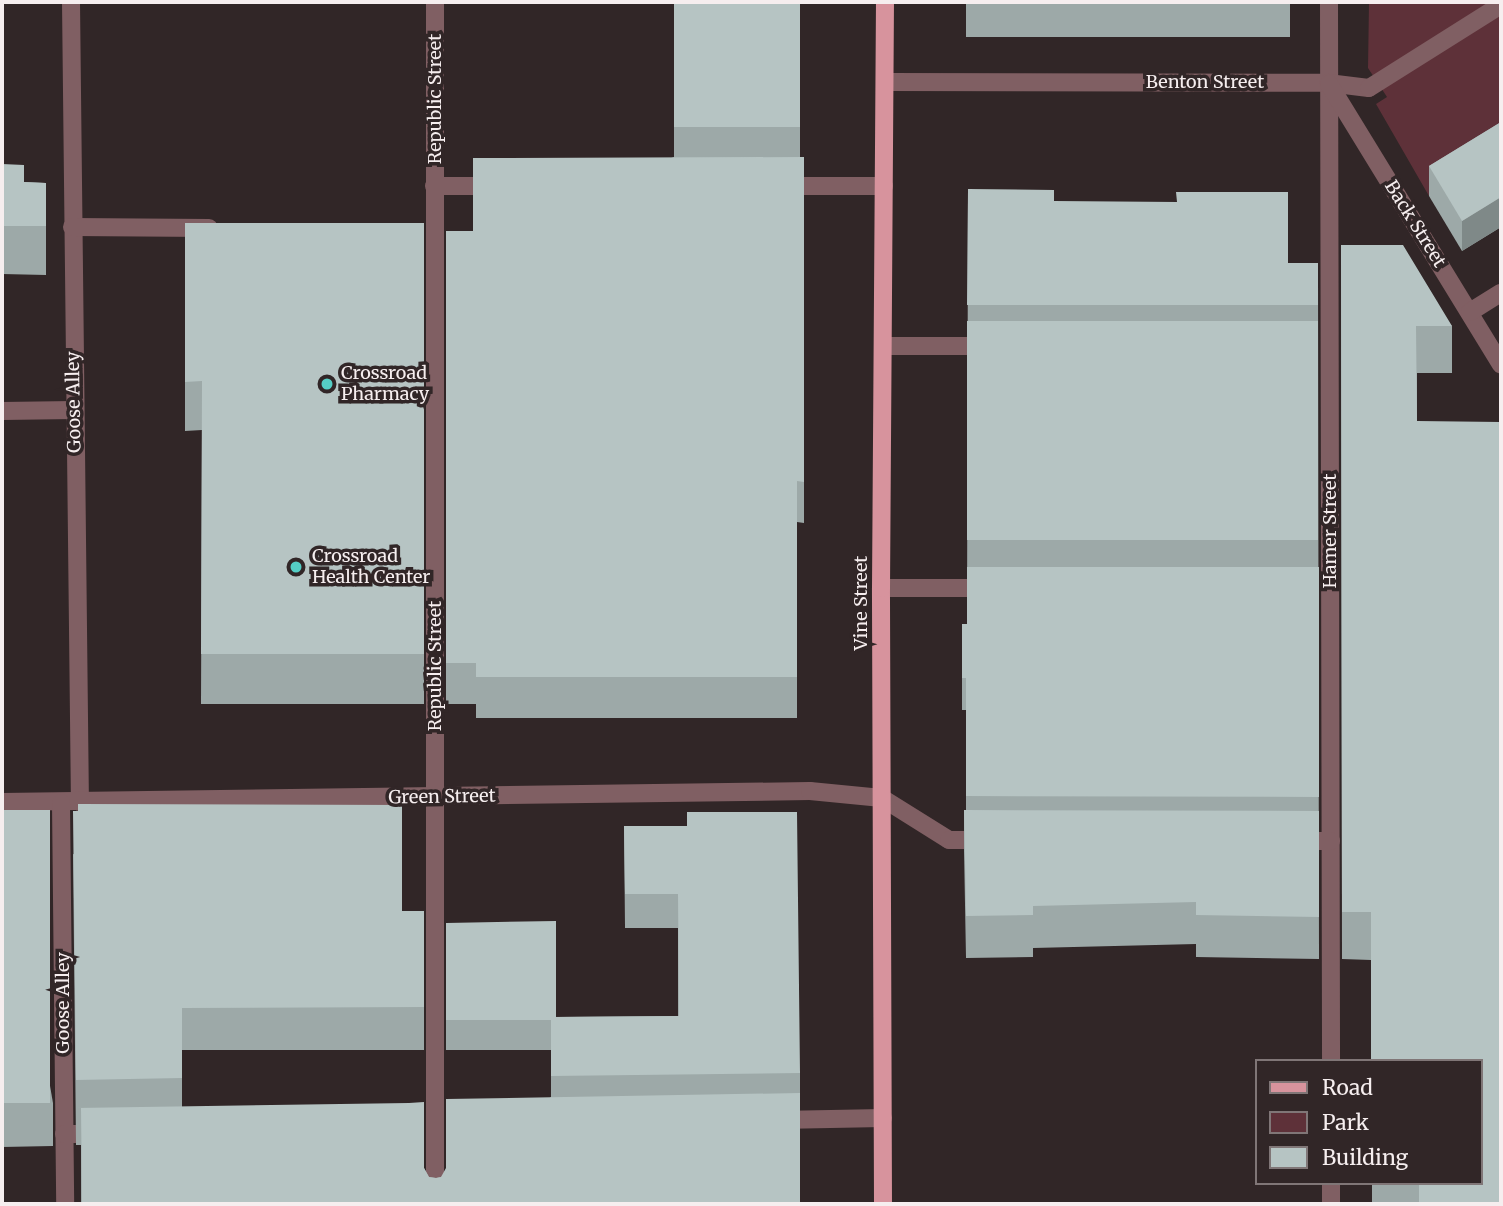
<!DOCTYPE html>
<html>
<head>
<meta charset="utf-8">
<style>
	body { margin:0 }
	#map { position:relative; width:1503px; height:1206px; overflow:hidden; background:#312627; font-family:Merriweather,serif }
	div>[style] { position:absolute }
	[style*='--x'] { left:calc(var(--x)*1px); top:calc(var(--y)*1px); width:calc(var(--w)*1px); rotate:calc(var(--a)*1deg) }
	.green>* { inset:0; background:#5e3139 }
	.minor>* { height:18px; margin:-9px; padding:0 9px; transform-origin:9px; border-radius:9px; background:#805f63 }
	.major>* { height:18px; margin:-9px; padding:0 9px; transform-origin:9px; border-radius:9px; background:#d7939d }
	.wall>* { inset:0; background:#9da9a8; transform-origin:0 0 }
	.shaded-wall>* { inset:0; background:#7f8988 }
	.building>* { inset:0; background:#b6c4c3; transform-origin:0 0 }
	.dots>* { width:19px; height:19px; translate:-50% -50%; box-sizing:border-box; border:4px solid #312627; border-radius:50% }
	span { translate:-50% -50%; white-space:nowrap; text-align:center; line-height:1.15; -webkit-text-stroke:7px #312627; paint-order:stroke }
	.street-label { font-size:18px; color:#f6eeef }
	.poi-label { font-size:18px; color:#f6eeef }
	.left { translate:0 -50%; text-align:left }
	.frame { position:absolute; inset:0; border:4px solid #f6eeef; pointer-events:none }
	.legend { position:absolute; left:1255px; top:1059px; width:228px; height:126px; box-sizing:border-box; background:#312627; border:2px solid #807677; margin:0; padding:9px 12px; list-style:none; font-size:21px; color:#f6eeef }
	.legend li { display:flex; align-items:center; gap:14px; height:35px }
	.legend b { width:35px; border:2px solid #807677 }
</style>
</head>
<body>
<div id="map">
	<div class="green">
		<i style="clip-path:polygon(1369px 2px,1501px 2px,1501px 153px,1429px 196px,1376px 104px,1387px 97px,1368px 68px)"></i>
	</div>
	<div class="minor">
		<i style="--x:71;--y:2;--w:800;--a:89.36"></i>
		<i style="--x:1329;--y:2;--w:1059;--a:89.89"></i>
		<i style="--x:885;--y:82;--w:443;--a:0.1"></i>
		<i style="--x:1328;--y:83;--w:41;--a:7"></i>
		<i style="--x:1369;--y:88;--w:156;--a:-32.2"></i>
		<i style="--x:1329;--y:84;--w:329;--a:58.5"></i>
		<i style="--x:434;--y:186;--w:61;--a:0"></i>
		<i style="--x:782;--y:186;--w:102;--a:0"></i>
		<i style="--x:72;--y:227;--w:137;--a:0.4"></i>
		<i style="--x:1470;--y:312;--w:36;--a:-32"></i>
		<i style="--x:884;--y:346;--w:105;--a:0"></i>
		<i style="--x:2;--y:411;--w:72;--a:-0.8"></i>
		<i style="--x:881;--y:588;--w:109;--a:0"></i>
		<i style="--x:2;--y:802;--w:808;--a:-0.78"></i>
		<i style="--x:810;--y:791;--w:72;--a:5.6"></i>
		<i style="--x:882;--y:798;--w:79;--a:32.1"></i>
		<i style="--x:949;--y:840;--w:37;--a:0"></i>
		<i style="--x:61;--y:803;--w:401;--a:89.4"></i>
		<i style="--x:1298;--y:841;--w:33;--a:0"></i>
		<i style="--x:778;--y:1120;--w:105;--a:-1.1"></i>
		<i style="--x:64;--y:1134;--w:36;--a:0"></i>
		<i style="--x:435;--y:1204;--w:1202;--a:-90"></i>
		<i style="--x:1331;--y:1204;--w:21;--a:-90"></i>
	</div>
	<div class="major">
		<i style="--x:883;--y:1204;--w:616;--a:-90.19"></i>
		<i style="--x:881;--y:588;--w:586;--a:-89.61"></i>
	</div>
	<div class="wall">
		<i style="clip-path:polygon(674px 2px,800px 2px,800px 157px,804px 157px,804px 523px,797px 522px,797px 718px,476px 718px,476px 704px,446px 704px,446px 231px,473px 231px,674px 157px)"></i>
		<i style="left:966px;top:2px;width:324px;height:35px"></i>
		<i style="clip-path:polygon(1501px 122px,1501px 227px,1462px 251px,1429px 196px,1429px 166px)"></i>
		<i style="clip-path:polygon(2px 164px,24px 182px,46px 183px,46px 275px,2px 274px)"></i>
		<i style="clip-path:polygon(968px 189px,1054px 201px,1288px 263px,1318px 263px,1319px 959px,1196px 957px,1196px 944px,1033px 948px,1033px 957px,966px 958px,964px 851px,964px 810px,966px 810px,966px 710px,962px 710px,962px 624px,967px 624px)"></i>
		<i style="clip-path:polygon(185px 223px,424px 223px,424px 704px,201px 704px,202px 430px,185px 431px)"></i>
		<i style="clip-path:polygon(1341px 245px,1452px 326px,1452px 373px,1417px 373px,1417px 421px,1501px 1204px,1372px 1204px,1372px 1183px,1480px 1183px,1371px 960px,1342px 959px)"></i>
		<i style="clip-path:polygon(2px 810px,53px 1103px,53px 1146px,2px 1147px)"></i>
		<i style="clip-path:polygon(624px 826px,687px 826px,800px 1073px,800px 1204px,81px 1204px,81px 1145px,76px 1145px,73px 854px,402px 911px,424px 911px,424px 1050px,182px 1050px,182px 1107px,424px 1168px,429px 1177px,436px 1178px,441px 1177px,551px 1097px,551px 1050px,446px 1050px,446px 923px,556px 1017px,678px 1016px,678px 928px,625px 928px)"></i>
	</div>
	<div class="shaded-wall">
		<i style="clip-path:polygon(1501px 197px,1501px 227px,1462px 251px,1462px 221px)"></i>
	</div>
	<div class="building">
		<i style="left:674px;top:2px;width:126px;height:125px"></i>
		<i style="clip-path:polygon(1501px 122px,1501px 197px,1462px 221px,1429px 166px)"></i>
		<i style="clip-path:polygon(804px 157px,804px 482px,797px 481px,797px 677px,476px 677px,476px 663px,446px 663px,446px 231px,473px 231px,473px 158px)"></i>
		<i style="clip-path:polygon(2px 164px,24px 165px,24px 182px,46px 183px,46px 226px,2px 226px)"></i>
		<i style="clip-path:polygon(968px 189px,1054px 190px,1054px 201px,1177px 202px,1176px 192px,1288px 192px,1288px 263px,1318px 263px,1318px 305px,967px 305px)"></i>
		<i style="clip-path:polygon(185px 223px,424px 223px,424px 654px,201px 654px,202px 381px,185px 382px)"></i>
		<i style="clip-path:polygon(1341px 245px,1403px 245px,1452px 326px,1416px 326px,1417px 421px,1501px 422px,1501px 1204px,1419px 1204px,1419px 1183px,1480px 1183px,1480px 1061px,1371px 1061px,1371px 912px,1342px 912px)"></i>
		<i style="left:967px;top:321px;width:351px;height:219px"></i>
		<i style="clip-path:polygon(967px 567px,1319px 567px,1319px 797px,966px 796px,966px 678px,962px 678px,962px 624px,967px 624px)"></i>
		<i style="clip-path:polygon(78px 804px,402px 805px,402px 911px,424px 911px,424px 1007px,182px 1008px,182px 1078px,76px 1080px,73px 811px,78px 811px)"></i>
		<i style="left:2px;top:810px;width:48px;height:293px"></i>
		<i style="clip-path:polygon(964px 810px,1319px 811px,1319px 917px,1196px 915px,1196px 902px,1033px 906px,1033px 915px,966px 916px)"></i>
		<i style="clip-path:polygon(687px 812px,797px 812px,800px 1073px,551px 1076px,551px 1017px,679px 1016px,678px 894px,625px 894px,624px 826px,687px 826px)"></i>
		<i style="clip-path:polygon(556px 921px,556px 1017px,551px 1017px,551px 1020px,446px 1020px,446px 923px)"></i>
		<i style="clip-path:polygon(800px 1093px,800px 1204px,82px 1204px,81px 1108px,76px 1108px,409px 1103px,424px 1102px,424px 1168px,429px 1177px,436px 1178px,441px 1177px,446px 1168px,446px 1099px)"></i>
	</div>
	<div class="dots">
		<i style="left:327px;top:384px;background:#55cec5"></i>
		<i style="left:296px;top:567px;background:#55cec5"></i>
	</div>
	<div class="street-label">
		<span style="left:1205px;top:82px">Benton Street</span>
		<span style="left:435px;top:99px;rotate:-90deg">Republic Street</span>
		<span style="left:1415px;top:224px;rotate:58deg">Back Street</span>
		<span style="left:74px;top:402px;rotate:-91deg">Goose Alley</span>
		<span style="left:1330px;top:531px;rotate:-90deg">Hamer Street</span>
		<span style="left:861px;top:603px;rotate:-90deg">Vine Street</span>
		<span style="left:435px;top:666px;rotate:-90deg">Republic Street</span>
		<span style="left:442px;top:797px;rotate:-1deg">Green Street</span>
		<span style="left:63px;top:1003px;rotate:-90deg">Goose Alley</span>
	</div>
	<div class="poi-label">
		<span class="left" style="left:341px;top:384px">Crossroad<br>Pharmacy</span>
		<span class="left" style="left:312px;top:567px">Crossroad<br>Health Center</span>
	</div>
	<div class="frame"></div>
	<ul class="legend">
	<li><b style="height:9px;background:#d7939d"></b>Road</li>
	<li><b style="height:19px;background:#5e3139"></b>Park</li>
	<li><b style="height:19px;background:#b6c4c3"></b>Building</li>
	</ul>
</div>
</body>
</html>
